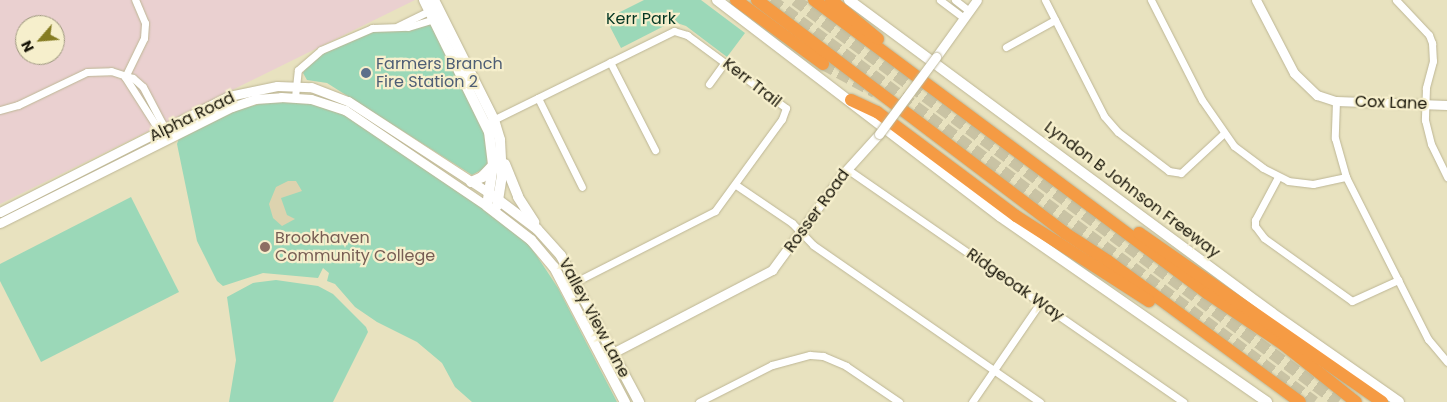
<!DOCTYPE html>
<html>
<head>
<meta charset="utf-8">
<style>
	body { margin:0 }
	#map { position:relative; width:1447px; height:402px; overflow:hidden; background:#e8e2bf; font-family:Poppins,sans-serif }
	div>[style] { position:absolute }
	[style*='--x'] { left:calc(var(--x)*1px); top:calc(var(--y)*1px); width:calc(var(--w)*1px); rotate:calc(var(--a)*1deg) }
	.commercial>* { inset:0; background:#ead0d0 }
	.green>* { inset:0; background:#9bd8b8 }
	.sand>* { inset:0; background:#ddd3af }
	.motorway-tunnel>* { height:12px; margin-top:-6px; transform-origin:0; background:repeating-linear-gradient(90deg,#c9c3a4 0 12px,transparent 0 18px) }
	.roads { filter:drop-shadow(0 0 1px #bdb695) drop-shadow(0 0 1px #bdb695) }
	.minor>* { height:7px; margin:-3.5px; padding:0 3.5px; transform-origin:3.5px; border-radius:3.5px; background:#fff }
	.tertiary>* { height:9px; margin:-4.5px; padding:0 4.5px; transform-origin:4.5px; border-radius:4.5px; background:#fff }
	.secondary>* { height:10px; margin:-5px; padding:0 5px; transform-origin:5px; border-radius:5px; background:#fff }
	.motorway>* { height:12px; margin:-6px; padding:0 6px; transform-origin:6px; border-radius:6px; background:#f59b44 }
	.bridges { filter:drop-shadow(0 0 1px #bdb695) drop-shadow(0 0 1px #bdb695) }
	.tertiary-bridge>* { height:9px; margin:-4.5px; padding:0 4.5px; transform-origin:4.5px; border-radius:4.5px; background:#fff }
	.dots>* { width:14px; height:14px; translate:-50% -50%; box-sizing:border-box; border:2px solid #f6efcc; border-radius:50% }
	span { translate:-50% -50%; white-space:nowrap; text-align:center; line-height:1.15; -webkit-text-stroke:4.5px #f6efcc; paint-order:stroke }
	.park-label { font-size:16px; color:#043723 }
	.service-label { font-size:16px; color:#4e5e75 }
	.left { translate:0 -50%; text-align:left }
	.street-label { font-size:16px; color:#171408 }
	.education-label { font-size:16px; color:#785e54 }
	.north { position:absolute; left:15px; top:15px; width:50px; height:50px; box-sizing:border-box; background:#f6efcc; border:1px solid #9d977e; border-radius:50%; rotate:243deg; font-size:14px; font-weight:700; line-height:20px; text-align:center; color:#171408 }
	.north::after { content:''; display:block; margin:auto; width:18px; height:22px; background:#857c22; clip-path:polygon(50% 0,100% 100%,50% 72%,0 100%) }
</style>
</head>
<body>
<div id="map">
	<div class="commercial">
		<i style="clip-path:polygon(evenodd,0 0,415px 0,0 204px,0 0,25px 25px,55px 25px,55px 55px,25px 55px,25px 25px)"></i>
	</div>
	<div class="green">
		<i style="clip-path:polygon(644px 0,701px 0,745px 33px,727px 57px,686px 26px,677px 23px,668px 24px,621px 48px,606px 19px)"></i>
		<i style="clip-path:polygon(431px 23px,485px 133px,489px 150px,487px 167px,472px 175px,327px 83px,307px 80px,303px 73px,312px 58px,341px 43px,375px 30px)"></i>
		<i style="clip-path:polygon(276px 100px,311px 103px,346px 114px,494px 215px,529px 244px,558px 288px,617px 402px,472px 402px,455px 387px,442px 363px,417px 342px,377px 322px,355px 307px,335px 284px,327px 281px,329px 273px,323px 268px,318px 278px,263px 273px,223px 286px,217px 281px,197px 241px,177px 144px,179px 138px,235px 110px)"></i>
		<i style="clip-path:polygon(131px 197px,179px 292px,41px 362px,0 281px,0 264px)"></i>
		<i style="clip-path:polygon(276px 280px,318px 286px,333px 294px,366px 327px,368px 332px,333px 402px,229px 402px,236px 360px,227px 297px,253px 283px)"></i>
	</div>
	<div class="sand">
		<i style="clip-path:polygon(288px 181px,296px 181px,302px 191px,281px 198px,287px 215px,295px 219px,282px 226px,273px 218px,269px 204px,276px 187px)"></i>
	</div>
	<div class="motorway-tunnel">
		<i style="--x:771;--y:0;--w:676;--a:36.51"></i>
		<i style="--x:795;--y:0;--w:676;--a:36.51"></i>
		<i style="--x:823;--y:64;--w:59;--a:28.3"></i>
	</div>
	<div class="roads">
		<div class="minor">
			<i style="--x:940;--y:0;--w:30;--a:37"></i>
			<i style="--x:955;--y:0;--w:18;--a:38"></i>
			<i style="--x:1045;--y:0;--w:130;--a:63"></i>
			<i style="--x:1104;--y:116;--w:21;--a:49"></i>
			<i style="--x:1118;--y:132;--w:64;--a:37.4"></i>
			<i style="--x:1169;--y:171;--w:12;--a:9"></i>
			<i style="--x:1181;--y:173;--w:57;--a:-42.9"></i>
			<i style="--x:1151;--y:0;--w:112;--a:63"></i>
			<i style="--x:1202;--y:100;--w:56;--a:55.2"></i>
			<i style="--x:1234;--y:146;--w:36;--a:37"></i>
			<i style="--x:1263;--y:168;--w:28;--a:27"></i>
			<i style="--x:1288;--y:181;--w:25;--a:7"></i>
			<i style="--x:1313;--y:184;--w:34;--a:-12"></i>
			<i style="--x:1396;--y:0;--w:48;--a:46.7"></i>
			<i style="--x:1429;--y:35;--w:9;--a:69"></i>
			<i style="--x:1432;--y:43;--w:18;--a:87"></i>
			<i style="--x:1433;--y:61;--w:28;--a:105"></i>
			<i style="--x:1426;--y:88;--w:32;--a:92"></i>
			<i style="--x:1425;--y:120;--w:25;--a:76"></i>
			<i style="--x:1431;--y:144;--w:37;--a:64"></i>
			<i style="--x:398;--y:26;--w:39;--a:-26"></i>
			<i style="--x:1006;--y:47;--w:56;--a:-28.9"></i>
			<i style="--x:610;--y:62;--w:99;--a:62.9"></i>
			<i style="--x:125;--y:77;--w:43;--a:-64"></i>
			<i style="--x:144;--y:38;--w:15;--a:-86"></i>
			<i style="--x:145;--y:23;--w:25;--a:-113"></i>
			<i style="--x:125;--y:77;--w:69;--a:57.5"></i>
			<i style="--x:709;--y:84;--w:27;--a:-54"></i>
			<i style="--x:295;--y:97;--w:27;--a:-84"></i>
			<i style="--x:298;--y:70;--w:30;--a:-41"></i>
			<i style="--x:321;--y:50;--w:56;--a:-23.3"></i>
			<i style="--x:372;--y:28;--w:36;--a:-2"></i>
			<i style="--x:408;--y:27;--w:30;--a:-17"></i>
			<i style="--x:538;--y:98;--w:99;--a:63.7"></i>
			<i style="--x:1336;--y:101;--w:37;--a:92"></i>
			<i style="--x:1335;--y:138;--w:41;--a:74.2"></i>
			<i style="--x:1346;--y:177;--w:182;--a:63.2"></i>
			<i style="--x:1428;--y:339;--w:30;--a:50"></i>
			<i style="--x:0;--y:110;--w:19;--a:-16"></i>
			<i style="--x:18;--y:105;--w:76;--a:-25.6"></i>
			<i style="--x:87;--y:72;--w:24;--a:-2"></i>
			<i style="--x:111;--y:71;--w:23;--a:18"></i>
			<i style="--x:133;--y:78;--w:13;--a:42"></i>
			<i style="--x:143;--y:87;--w:41;--a:62.2"></i>
			<i style="--x:162;--y:123;--w:17;--a:77"></i>
			<i style="--x:491;--y:121;--w:204;--a:-26.2"></i>
			<i style="--x:674;--y:31;--w:14;--a:17"></i>
			<i style="--x:687;--y:35;--w:123;--a:36.4"></i>
			<i style="--x:786;--y:108;--w:12;--a:110"></i>
			<i style="--x:782;--y:119;--w:114;--a:126.1"></i>
			<i style="--x:715;--y:211;--w:168;--a:153.1"></i>
			<i style="--x:847;--y:169;--w:409;--a:34.7"></i>
			<i style="--x:1278;--y:177;--w:49;--a:118.1"></i>
			<i style="--x:1255;--y:220;--w:6;--a:90"></i>
			<i style="--x:1255;--y:226;--w:15;--a:53"></i>
			<i style="--x:1264;--y:238;--w:108;--a:35.6"></i>
			<i style="--x:1352;--y:301;--w:51;--a:-24.5"></i>
			<i style="--x:736;--y:185;--w:68;--a:34.2"></i>
			<i style="--x:792;--y:223;--w:30;--a:46"></i>
			<i style="--x:813;--y:245;--w:276;--a:34.7"></i>
			<i style="--x:699;--y:402;--w:82;--a:-26.9"></i>
			<i style="--x:772;--y:365;--w:39;--a:-15"></i>
			<i style="--x:810;--y:355;--w:13;--a:4"></i>
			<i style="--x:823;--y:356;--w:25;--a:23"></i>
			<i style="--x:846;--y:366;--w:64;--a:34.2"></i>
			<i style="--x:972;--y:402;--w:120;--a:-55.5"></i>
		</div>
		<div class="tertiary">
			<i style="--x:1256;--y:0;--w:82;--a:62.5"></i>
			<i style="--x:1294;--y:73;--w:32;--a:44"></i>
			<i style="--x:1317;--y:95;--w:20;--a:18"></i>
			<i style="--x:1336;--y:101;--w:111;--a:2.1"></i>
			<i style="--x:936;--y:57;--w:70;--a:-54.3"></i>
			<i style="--x:0;--y:212;--w:257;--a:-26.9"></i>
			<i style="--x:229;--y:96;--w:49;--a:-11.8"></i>
			<i style="--x:277;--y:86;--w:34;--a:2"></i>
			<i style="--x:311;--y:87;--w:40;--a:21"></i>
			<i style="--x:348;--y:101;--w:168;--a:33.1"></i>
			<i style="--x:0;--y:223;--w:259;--a:-26.6"></i>
			<i style="--x:232;--y:107;--w:24;--a:-19"></i>
			<i style="--x:255;--y:99;--w:26;--a:-4"></i>
			<i style="--x:281;--y:97;--w:30;--a:4"></i>
			<i style="--x:311;--y:99;--w:36;--a:18"></i>
			<i style="--x:345;--y:110;--w:171;--a:34.1"></i>
			<i style="--x:603;--y:358;--w:191;--a:-27.5"></i>
			<i style="--x:772;--y:270;--w:117;--a:-53.7"></i>
			<i style="--x:841;--y:176;--w:57;--a:-47.9"></i>
		</div>
		<div class="secondary">
			<i style="--x:424;--y:0;--w:147;--a:63.8"></i>
			<i style="--x:489;--y:132;--w:33;--a:83"></i>
			<i style="--x:493;--y:165;--w:41;--a:98.3"></i>
			<i style="--x:487;--y:206;--w:56;--a:37.7"></i>
			<i style="--x:531;--y:240;--w:35;--a:50"></i>
			<i style="--x:554;--y:267;--w:153;--a:62.3"></i>
			<i style="--x:434;--y:0;--w:134;--a:63.4"></i>
			<i style="--x:494;--y:120;--w:21;--a:73"></i>
			<i style="--x:500;--y:140;--w:35;--a:87"></i>
			<i style="--x:502;--y:175;--w:31;--a:99"></i>
			<i style="--x:717;--y:0;--w:357;--a:37.4"></i>
			<i style="--x:1001;--y:217;--w:324;--a:34.8"></i>
			<i style="--x:849;--y:0;--w:526;--a:36.5"></i>
			<i style="--x:1272;--y:313;--w:155;--a:35"></i>
			<i style="--x:505;--y:164;--w:35;--a:68"></i>
			<i style="--x:518;--y:197;--w:30;--a:57"></i>
			<i style="--x:471;--y:182;--w:12;--a:-24"></i>
			<i style="--x:482;--y:177;--w:16;--a:-47"></i>
			<i style="--x:489;--y:193;--w:60;--a:36.9"></i>
			<i style="--x:537;--y:229;--w:36;--a:48"></i>
			<i style="--x:561;--y:256;--w:166;--a:61.9"></i>
		</div>
		<div class="motorway">
			<i style="--x:736;--y:0;--w:108;--a:36.3"></i>
			<i style="--x:757;--y:0;--w:386;--a:37.1"></i>
			<i style="--x:1065;--y:233;--w:51;--a:33.1"></i>
			<i style="--x:1108;--y:261;--w:238;--a:36.3"></i>
			<i style="--x:814;--y:0;--w:490;--a:36.7"></i>
			<i style="--x:1207;--y:293;--w:92;--a:33.9"></i>
			<i style="--x:1283;--y:344;--w:93;--a:38.5"></i>
			<i style="--x:831;--y:0;--w:61;--a:39.7"></i>
			<i style="--x:851;--y:100;--w:29;--a:25"></i>
			<i style="--x:877;--y:112;--w:174;--a:36.8"></i>
			<i style="--x:1016;--y:216;--w:158;--a:32.6"></i>
			<i style="--x:1139;--y:233;--w:296;--a:34.8"></i>
		</div>
	</div>
	<div class="bridges">
		<div class="tertiary-bridge">
			<i style="--x:879;--y:134;--w:96;--a:-53.5"></i>
		</div>
	</div>
	<div class="dots">
		<i style="left:366px;top:73px;background:#5c6f8a"></i>
		<i style="left:265px;top:247px;background:#8d6e63"></i>
	</div>
	<div class="park-label">
		<span style="left:641px;top:19px">Kerr Park</span>
	</div>
	<div class="service-label">
		<span class="left" style="left:376px;top:73px">Farmers Branch<br>Fire Station 2</span>
	</div>
	<div class="street-label">
		<span style="left:752px;top:83px;rotate:38deg">Kerr Trail</span>
		<span style="left:1391px;top:103px;rotate:2deg">Cox Lane</span>
		<span style="left:192px;top:117px;rotate:-26deg">Alpha Road</span>
		<span style="left:1132px;top:190px;rotate:37deg">Lyndon B Johnson Freeway</span>
		<span style="left:817px;top:211px;rotate:-54deg">Rosser Road</span>
		<span style="left:1015px;top:285px;rotate:35deg">Ridgeoak Way</span>
		<span style="left:594px;top:318px;rotate:62deg">Valley View Lane</span>
	</div>
	<div class="education-label">
		<span class="left" style="left:275px;top:247px">Brookhaven<br>Community College</span>
	</div>
	<div class="north">N</div>
</div>
</body>
</html>
